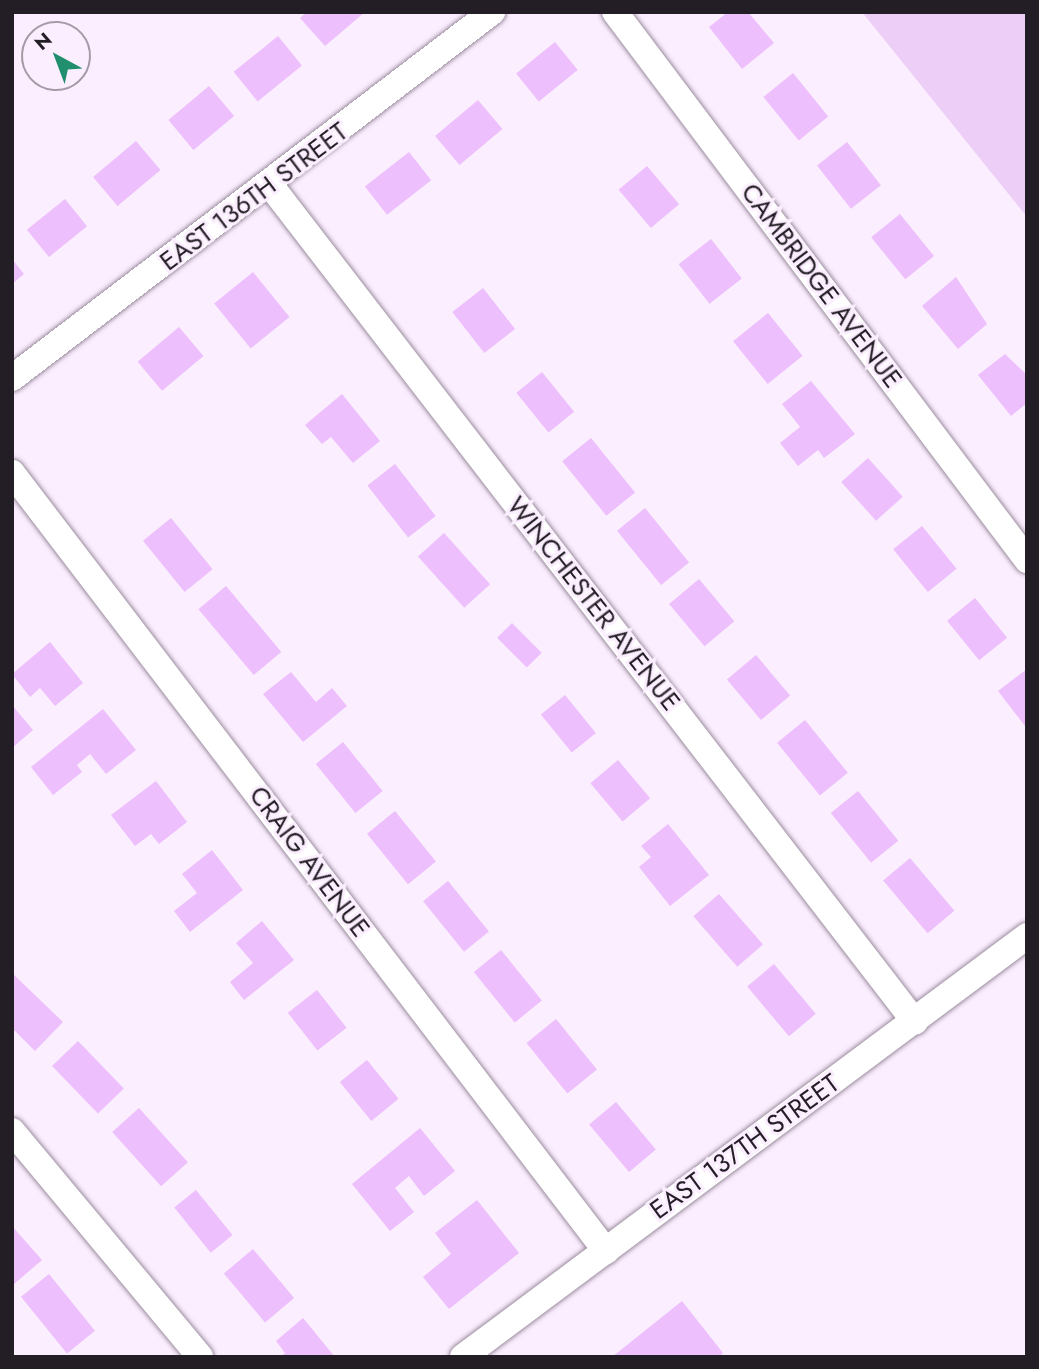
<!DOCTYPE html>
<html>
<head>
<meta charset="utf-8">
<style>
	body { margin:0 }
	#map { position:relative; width:1039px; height:1369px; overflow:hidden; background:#fbeefe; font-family:Jost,sans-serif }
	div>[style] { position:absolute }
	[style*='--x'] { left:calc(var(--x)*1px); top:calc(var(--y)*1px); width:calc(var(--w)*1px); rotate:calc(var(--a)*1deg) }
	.green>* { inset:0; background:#edcef6 }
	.building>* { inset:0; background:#eebffd; transform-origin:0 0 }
	.roads { filter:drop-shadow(0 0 2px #9b8d9f) drop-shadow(0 0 2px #9b8d9f) }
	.street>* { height:26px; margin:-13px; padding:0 13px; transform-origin:13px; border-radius:13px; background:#fff }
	span { translate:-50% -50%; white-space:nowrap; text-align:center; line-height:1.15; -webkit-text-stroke:6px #fbeefe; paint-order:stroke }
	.street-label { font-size:26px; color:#231e25 }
	.frame { position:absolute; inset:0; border:14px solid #231e25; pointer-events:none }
	.north { position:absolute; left:21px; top:21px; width:70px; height:70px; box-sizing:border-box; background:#fbeefe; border:2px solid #a59ba7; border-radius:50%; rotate:319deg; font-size:19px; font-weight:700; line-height:28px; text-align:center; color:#231e25 }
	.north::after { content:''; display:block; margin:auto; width:24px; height:32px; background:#218f6e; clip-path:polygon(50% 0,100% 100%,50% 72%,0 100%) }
</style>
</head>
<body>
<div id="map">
	<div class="green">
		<i style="clip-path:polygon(862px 12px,1027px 12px,1027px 217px)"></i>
	</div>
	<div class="building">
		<i style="clip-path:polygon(307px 12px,365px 12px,325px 46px,300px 18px)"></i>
		<i style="clip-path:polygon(728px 12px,748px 12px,774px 43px,742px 69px,709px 27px)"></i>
		<i style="left:278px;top:36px;width:38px;height:57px;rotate:51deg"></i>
		<i style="left:555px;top:42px;width:36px;height:50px;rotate:51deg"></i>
		<i style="left:793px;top:73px;width:56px;height:38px;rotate:51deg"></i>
		<i style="left:209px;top:86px;width:39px;height:53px;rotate:50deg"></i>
		<i style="left:478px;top:100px;width:38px;height:56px;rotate:50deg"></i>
		<i style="left:136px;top:141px;width:38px;height:56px;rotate:50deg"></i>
		<i style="left:847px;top:142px;width:55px;height:38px;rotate:52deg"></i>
		<i style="left:409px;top:152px;width:36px;height:56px;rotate:52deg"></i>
		<i style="left:647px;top:166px;width:50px;height:37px;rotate:50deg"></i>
		<i style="left:65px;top:199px;width:35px;height:49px;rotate:51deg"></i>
		<i style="left:900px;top:214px;width:54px;height:37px;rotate:51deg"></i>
		<i style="left:711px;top:239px;width:50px;height:41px;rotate:52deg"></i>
		<i style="clip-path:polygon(12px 259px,24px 274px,12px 284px)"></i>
		<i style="left:253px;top:272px;width:58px;height:50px;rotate:51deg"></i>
		<i style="clip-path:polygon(956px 277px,987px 324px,958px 349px,922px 306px)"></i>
		<i style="left:483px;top:288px;width:52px;height:39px;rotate:52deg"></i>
		<i style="left:768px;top:313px;width:55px;height:45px;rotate:51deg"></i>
		<i style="left:179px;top:327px;width:38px;height:54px;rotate:50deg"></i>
		<i style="clip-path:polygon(1005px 354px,1027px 375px,1027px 403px,1011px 416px,978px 375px)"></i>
		<i style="left:542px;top:372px;width:51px;height:33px;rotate:51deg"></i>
		<i style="clip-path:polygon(811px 381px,855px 434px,824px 458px,818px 450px,798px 466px,780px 443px,800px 427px,782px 404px)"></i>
		<i style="clip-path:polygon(342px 394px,380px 441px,353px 463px,331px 437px,322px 444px,305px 425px)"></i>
		<i style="left:591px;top:438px;width:70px;height:37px;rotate:51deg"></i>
		<i style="left:868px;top:458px;width:52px;height:36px;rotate:48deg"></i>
		<i style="left:395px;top:464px;width:66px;height:35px;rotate:52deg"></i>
		<i style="left:645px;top:508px;width:70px;height:36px;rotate:51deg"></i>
		<i style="left:171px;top:518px;width:66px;height:36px;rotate:51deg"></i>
		<i style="left:922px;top:526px;width:55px;height:37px;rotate:51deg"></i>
		<i style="left:444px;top:533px;width:69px;height:35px;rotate:48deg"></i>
		<i style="left:699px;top:579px;width:55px;height:39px;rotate:50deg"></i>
		<i style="left:226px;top:586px;width:86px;height:36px;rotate:50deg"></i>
		<i style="left:975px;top:598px;width:51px;height:36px;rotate:51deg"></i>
		<i style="left:512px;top:623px;width:42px;height:21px;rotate:45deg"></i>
		<i style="clip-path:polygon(50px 642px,83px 683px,55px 706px,40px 688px,30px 697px,12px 674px)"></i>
		<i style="left:756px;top:655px;width:53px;height:38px;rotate:50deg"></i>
		<i style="clip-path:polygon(1027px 669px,1027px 724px,1025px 726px,998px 691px)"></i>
		<i style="clip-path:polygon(291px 672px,316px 702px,332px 688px,347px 706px,303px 742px,263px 694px)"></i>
		<i style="left:565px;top:695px;width:49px;height:31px;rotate:51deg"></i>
		<i style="clip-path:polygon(12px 705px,33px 730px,12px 748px)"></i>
		<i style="clip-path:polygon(103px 709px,136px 750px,106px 774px,90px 754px,77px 765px,82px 772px,53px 795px,31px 767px)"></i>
		<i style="left:805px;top:720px;width:68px;height:36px;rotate:51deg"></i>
		<i style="left:343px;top:742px;width:63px;height:35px;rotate:51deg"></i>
		<i style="left:618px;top:760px;width:50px;height:36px;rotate:50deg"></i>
		<i style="clip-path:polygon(156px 781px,187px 822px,159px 844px,151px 834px,135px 846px,111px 815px)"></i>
		<i style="left:858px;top:791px;width:64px;height:35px;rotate:51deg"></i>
		<i style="left:395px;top:811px;width:65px;height:36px;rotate:51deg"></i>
		<i style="clip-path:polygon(668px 824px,709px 875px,670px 906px,639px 867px,651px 857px,641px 846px)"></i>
		<i style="clip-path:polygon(212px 850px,243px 890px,190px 932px,174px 911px,197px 893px,182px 874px)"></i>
		<i style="left:910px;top:858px;width:69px;height:35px;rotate:50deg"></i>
		<i style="left:448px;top:881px;width:65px;height:32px;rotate:51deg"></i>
		<i style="left:719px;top:894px;width:67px;height:34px;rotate:49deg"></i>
		<i style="clip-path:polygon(262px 921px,294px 960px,244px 1000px,230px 982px,253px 963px,236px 943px)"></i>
		<i style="left:501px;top:950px;width:65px;height:35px;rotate:51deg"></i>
		<i style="left:774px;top:964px;width:65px;height:35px;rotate:50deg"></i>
		<i style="clip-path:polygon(12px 973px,63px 1022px,35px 1051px,12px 1028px)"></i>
		<i style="left:317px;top:990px;width:48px;height:37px;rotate:52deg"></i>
		<i style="left:556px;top:1019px;width:65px;height:38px;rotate:51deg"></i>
		<i style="left:78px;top:1041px;width:66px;height:36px;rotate:46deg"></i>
		<i style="left:367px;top:1060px;width:50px;height:35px;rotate:51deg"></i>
		<i style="left:616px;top:1102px;width:62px;height:35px;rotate:50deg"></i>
		<i style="left:139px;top:1108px;width:73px;height:36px;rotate:48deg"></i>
		<i style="clip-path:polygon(420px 1128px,455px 1171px,424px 1196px,409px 1176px,395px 1188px,414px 1212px,390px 1231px,352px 1184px)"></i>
		<i style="left:196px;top:1190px;width:58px;height:28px;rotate:51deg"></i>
		<i style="clip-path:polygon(477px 1200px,519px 1253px,449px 1309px,423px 1277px,451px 1254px,435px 1233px)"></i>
		<i style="clip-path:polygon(12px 1226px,42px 1260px,14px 1284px,12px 1283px)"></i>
		<i style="left:253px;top:1249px;width:64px;height:38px;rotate:50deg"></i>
		<i style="left:49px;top:1274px;width:73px;height:36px;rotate:51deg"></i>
		<i style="clip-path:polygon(682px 1301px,723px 1353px,719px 1357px,612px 1357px)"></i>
		<i style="clip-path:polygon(303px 1318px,335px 1357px,281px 1357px,285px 1353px,276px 1341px)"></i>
	</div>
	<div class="roads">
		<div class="street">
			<i style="--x:615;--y:12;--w:686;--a:53.06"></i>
			<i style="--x:271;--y:186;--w:1055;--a:52.39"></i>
			<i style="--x:12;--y:378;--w:604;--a:-37.33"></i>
			<i style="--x:12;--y:473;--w:979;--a:52.64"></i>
			<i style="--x:12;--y:1131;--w:294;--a:50.2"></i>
			<i style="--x:463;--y:1357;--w:704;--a:-36.74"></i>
		</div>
	</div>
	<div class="street-label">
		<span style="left:254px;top:197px;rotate:-37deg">EAST 136TH STREET</span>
		<span style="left:821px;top:286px;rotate:53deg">CAMBRIDGE AVENUE</span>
		<span style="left:593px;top:604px;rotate:52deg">WINCHESTER AVENUE</span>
		<span style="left:309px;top:862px;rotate:53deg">CRAIG AVENUE</span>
		<span style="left:745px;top:1147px;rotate:-36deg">EAST 137TH STREET</span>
	</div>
	<div class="frame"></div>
	<div class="north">N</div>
</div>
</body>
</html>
